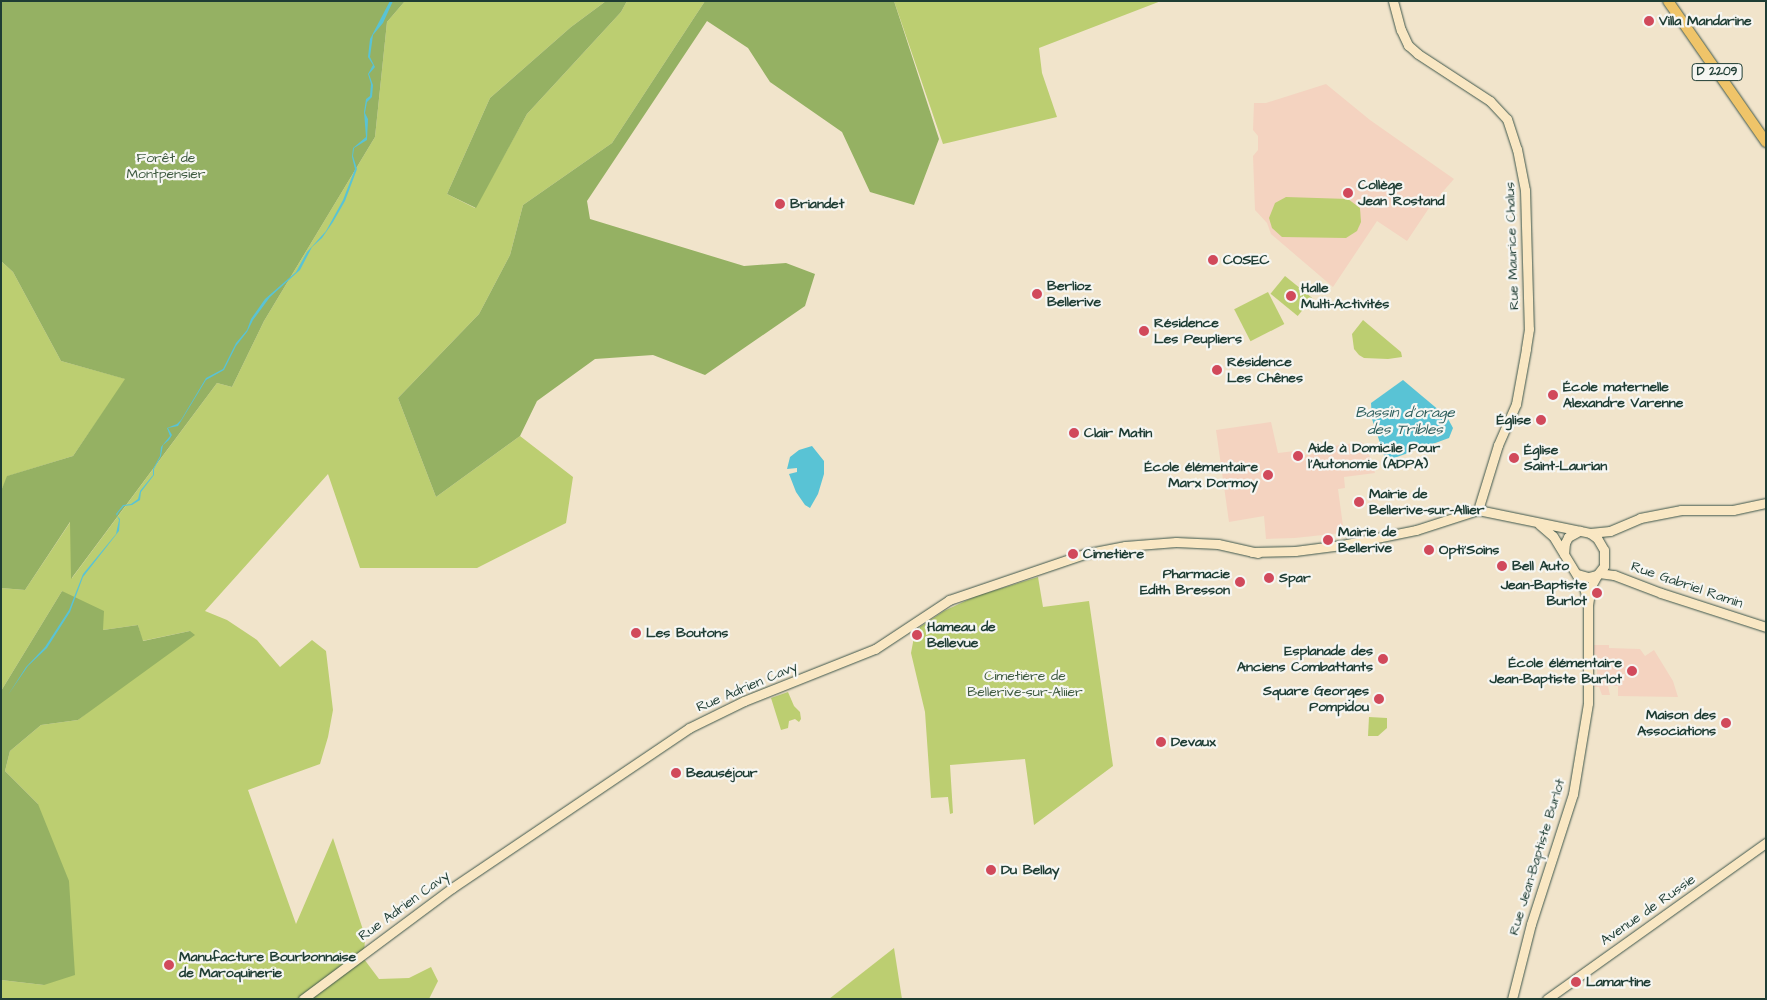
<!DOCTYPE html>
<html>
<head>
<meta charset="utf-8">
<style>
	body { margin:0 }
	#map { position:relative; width:1767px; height:1000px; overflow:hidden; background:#f1e4cb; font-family:"Architects Daughter",sans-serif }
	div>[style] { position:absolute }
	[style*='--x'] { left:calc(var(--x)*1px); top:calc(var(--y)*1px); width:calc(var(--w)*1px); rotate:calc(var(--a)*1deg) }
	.built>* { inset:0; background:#f4d3c0 }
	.green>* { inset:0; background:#bcce71; transform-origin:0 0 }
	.forest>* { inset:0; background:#95b163 }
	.water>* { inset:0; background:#59c3d5 }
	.roads { filter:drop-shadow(0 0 1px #3e564b) drop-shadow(0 0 1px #3e564b) }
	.secondary>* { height:9px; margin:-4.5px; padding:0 4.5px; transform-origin:4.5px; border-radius:4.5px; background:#f9e7c3 }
	.primary>* { height:10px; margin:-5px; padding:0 5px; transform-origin:5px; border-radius:5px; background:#efc469 }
	.dots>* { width:14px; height:14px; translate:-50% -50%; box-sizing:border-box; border:2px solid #f6f6f2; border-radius:50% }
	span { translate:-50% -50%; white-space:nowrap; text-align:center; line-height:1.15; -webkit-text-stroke:4.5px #f6f6f2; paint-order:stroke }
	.shield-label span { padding:1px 4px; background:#f6f6f2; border:1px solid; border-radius:4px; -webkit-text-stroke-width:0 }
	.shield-label { font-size:12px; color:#1f3d34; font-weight:700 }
	.poi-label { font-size:14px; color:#1f3d34; font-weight:700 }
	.left { translate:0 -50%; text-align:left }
	.right { translate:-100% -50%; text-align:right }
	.park-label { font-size:14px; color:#3e5a40 }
	.street-label { font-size:14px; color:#1f3d34 }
	.water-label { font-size:15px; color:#2e5e5c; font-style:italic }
	.frame { position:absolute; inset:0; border:2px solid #1f3d34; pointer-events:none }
</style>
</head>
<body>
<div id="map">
	<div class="built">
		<i style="clip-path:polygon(1326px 84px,1370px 120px,1454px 179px,1431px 205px,1407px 241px,1377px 221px,1333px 287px,1271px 234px,1267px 223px,1255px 210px,1253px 156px,1258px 150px,1258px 136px,1253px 130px,1254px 103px,1266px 103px)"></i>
		<i style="clip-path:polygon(1271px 422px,1278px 453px,1303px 450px,1305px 455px,1313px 454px,1313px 449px,1361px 442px,1366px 445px,1375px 473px,1344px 477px,1345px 488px,1338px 489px,1343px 526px,1340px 527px,1341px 533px,1295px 538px,1266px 539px,1264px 516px,1229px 522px,1216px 430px)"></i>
		<i style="clip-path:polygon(1594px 645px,1609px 645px,1609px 648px,1640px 649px,1645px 656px,1654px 650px,1673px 681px,1678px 697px,1618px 696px,1618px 686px,1608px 686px,1610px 695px,1602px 695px,1599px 687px,1594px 687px,1594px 680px,1597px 680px,1597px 655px,1594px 654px)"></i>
	</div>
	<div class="green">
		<i style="clip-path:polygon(405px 1px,606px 1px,571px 27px,490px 98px,447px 194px,475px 208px,527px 114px,621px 12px,627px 1px,705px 1px,612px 143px,523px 205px,510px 255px,479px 314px,398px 398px,436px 497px,520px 436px,573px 477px,566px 523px,477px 568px,360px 568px,328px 474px,205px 611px,227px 620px,257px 640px,280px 667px,312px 640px,326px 651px,333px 710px,328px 737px,320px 764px,248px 790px,296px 924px,333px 838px,365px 936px,364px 959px,379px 979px,409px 978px,431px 967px,438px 981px,429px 999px,1px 999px,1px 980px,44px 985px,38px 804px,5px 771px,10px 751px,41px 725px,78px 720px,190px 631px,142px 641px,138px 625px,103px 630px,62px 591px,1px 691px,1px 588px,25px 590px,71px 521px,72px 578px,217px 383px,232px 387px,264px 321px,375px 137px,387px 22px)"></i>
		<i style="clip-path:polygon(894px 1px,1161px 1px,1039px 48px,1042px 73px,1057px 117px,943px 144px)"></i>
		<i style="clip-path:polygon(1286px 197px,1348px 199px,1360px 208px,1361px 222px,1357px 231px,1346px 238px,1282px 237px,1272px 228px,1269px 218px,1275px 203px)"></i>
		<i style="clip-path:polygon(1px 261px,13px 272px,61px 361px,126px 379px,73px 456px,8px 476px,1px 491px)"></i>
		<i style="left:1285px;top:276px;width:35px;height:23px;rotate:39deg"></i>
		<i style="left:1268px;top:292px;width:36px;height:38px;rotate:63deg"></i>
		<i style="clip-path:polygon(1363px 320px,1401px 352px,1402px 357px,1388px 359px,1364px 358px,1359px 355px,1354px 349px,1352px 334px)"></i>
		<i style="clip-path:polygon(1038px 577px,1043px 607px,1089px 601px,1113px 766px,1034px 825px,1025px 759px,950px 765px,953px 813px,950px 814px,948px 797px,931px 798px,925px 712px,911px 653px,914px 637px,918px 637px,920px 627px,944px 611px,976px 596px)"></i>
		<i style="clip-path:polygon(788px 692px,794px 706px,800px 712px,801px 719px,799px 722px,795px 719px,789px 721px,788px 728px,781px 730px,771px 698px)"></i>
		<i style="clip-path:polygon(1369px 717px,1387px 718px,1387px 728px,1378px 736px,1368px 736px)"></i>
		<i style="clip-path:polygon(894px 948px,902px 999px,829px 999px)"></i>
	</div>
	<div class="forest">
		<i style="clip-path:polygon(1px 1px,405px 1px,387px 22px,375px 137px,264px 321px,232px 387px,217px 383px,71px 579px,70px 522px,25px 590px,1px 588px,1px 491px,7px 476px,73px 456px,125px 379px,61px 361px,13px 272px,1px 261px)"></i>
		<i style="clip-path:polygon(606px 1px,627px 1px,621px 12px,527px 114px,476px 208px,447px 194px,490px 98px,571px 27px)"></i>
		<i style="clip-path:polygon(705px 1px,894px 1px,939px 139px,914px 205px,870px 192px,842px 132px,770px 82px,748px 48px,707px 21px,587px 201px,590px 219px,744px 266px,786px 263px,815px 274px,805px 306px,705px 375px,653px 355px,595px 359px,537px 401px,520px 436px,436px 497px,398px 398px,479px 314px,510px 255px,523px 205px,612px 143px)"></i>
		<i style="clip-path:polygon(62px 591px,104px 611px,103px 630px,138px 625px,143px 641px,190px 631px,195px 635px,78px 720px,41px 725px,10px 751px,5px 771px,38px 804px,69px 881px,75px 975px,44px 985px,1px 980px,1px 691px)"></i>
	</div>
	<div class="water">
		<i style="clip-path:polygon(390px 1px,393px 1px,383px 23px,373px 35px,370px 57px,375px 67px,369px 74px,373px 85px,372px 97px,367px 102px,365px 113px,368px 119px,367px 140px,354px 148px,353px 156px,357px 169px,345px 201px,333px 222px,322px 238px,312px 247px,300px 270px,270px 297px,253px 320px,247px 332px,236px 346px,224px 370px,206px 380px,178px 426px,168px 428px,172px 435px,169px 440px,163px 445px,161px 456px,154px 469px,154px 475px,141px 492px,140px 500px,132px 505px,124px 506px,118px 513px,117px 516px,120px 519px,119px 531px,83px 577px,70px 612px,47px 648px,28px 666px,8px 695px,26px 667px,45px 647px,69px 610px,83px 574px,116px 534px,119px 520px,116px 514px,123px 505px,131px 504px,138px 499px,140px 491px,153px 475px,153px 469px,160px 456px,161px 447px,170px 436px,167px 428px,177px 424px,181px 420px,206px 378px,223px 369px,236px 343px,247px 330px,251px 319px,265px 299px,296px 272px,307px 252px,326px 231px,343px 200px,355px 169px,352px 157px,353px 148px,366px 137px,364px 112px,366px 99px,370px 96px,371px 84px,368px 74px,373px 65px,368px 57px,370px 39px)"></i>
		<i style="clip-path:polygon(1403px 380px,1447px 417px,1453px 428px,1449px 438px,1386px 461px,1372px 419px,1371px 403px)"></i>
		<i style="clip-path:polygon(812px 446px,824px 461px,824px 474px,818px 494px,810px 508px,805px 505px,796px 492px,789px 474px,797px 472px,797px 468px,787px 469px,790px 457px,799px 450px)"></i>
	</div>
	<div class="roads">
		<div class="secondary">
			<i style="--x:1393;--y:1;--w:30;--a:75"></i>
			<i style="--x:1401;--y:30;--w:17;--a:65"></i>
			<i style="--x:1408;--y:45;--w:13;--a:42"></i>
			<i style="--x:1418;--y:54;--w:86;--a:33.1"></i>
			<i style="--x:1490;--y:101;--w:25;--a:47"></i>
			<i style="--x:1507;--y:119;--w:32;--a:72"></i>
			<i style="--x:1517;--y:149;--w:42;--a:79"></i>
			<i style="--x:1525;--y:190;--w:139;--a:88.4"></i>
			<i style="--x:1529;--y:329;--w:20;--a:99"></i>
			<i style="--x:1526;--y:349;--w:56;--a:100.3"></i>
			<i style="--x:1516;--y:404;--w:45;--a:113.7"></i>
			<i style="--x:1498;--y:445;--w:68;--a:107.1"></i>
			<i style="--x:1539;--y:524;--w:18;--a:41"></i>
			<i style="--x:1553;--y:536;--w:60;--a:58.7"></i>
			<i style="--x:1584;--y:587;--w:13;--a:77"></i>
			<i style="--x:1590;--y:533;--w:20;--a:-6"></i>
			<i style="--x:1610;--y:531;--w:33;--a:-23"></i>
			<i style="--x:1640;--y:518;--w:42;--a:-11"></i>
			<i style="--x:1681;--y:510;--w:52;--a:0"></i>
			<i style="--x:1733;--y:510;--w:34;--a:-12"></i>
			<i style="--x:1252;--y:552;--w:43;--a:-1.3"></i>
			<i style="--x:1295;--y:551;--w:47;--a:-7.3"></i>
			<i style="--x:1342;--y:545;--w:76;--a:-11.5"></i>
			<i style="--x:1416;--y:530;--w:65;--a:-17.9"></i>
			<i style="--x:1478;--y:510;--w:114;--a:11.6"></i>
			<i style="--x:1590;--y:533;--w:9;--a:36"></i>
			<i style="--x:1597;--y:538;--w:14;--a:60"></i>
			<i style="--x:1604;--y:550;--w:16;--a:90"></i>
			<i style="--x:1604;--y:566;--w:11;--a:128"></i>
			<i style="--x:1597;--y:575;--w:9;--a:167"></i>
			<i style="--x:1588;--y:577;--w:11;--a:-165"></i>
			<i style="--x:1564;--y:554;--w:11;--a:-85"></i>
			<i style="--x:1565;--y:543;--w:7;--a:-63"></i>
			<i style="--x:1568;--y:537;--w:13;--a:-29"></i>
			<i style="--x:1599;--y:573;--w:15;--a:8"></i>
			<i style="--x:1614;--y:575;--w:50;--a:21"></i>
			<i style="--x:1661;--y:593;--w:110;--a:17.9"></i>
			<i style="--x:303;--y:999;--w:186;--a:-36.7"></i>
			<i style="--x:452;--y:888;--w:286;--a:-34"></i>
			<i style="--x:689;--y:728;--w:61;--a:-26.1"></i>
			<i style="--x:744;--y:701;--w:141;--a:-21.7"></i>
			<i style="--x:875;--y:649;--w:89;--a:-33.5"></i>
			<i style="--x:949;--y:600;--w:143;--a:-18.8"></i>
			<i style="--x:1084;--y:554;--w:42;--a:-11"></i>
			<i style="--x:1125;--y:546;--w:51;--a:-4.5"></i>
			<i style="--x:1176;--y:542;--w:42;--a:2.7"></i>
			<i style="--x:1218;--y:544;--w:41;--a:12.7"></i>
			<i style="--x:1512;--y:999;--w:77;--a:-75.8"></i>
			<i style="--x:1531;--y:924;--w:137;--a:-72.1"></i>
			<i style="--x:1573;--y:794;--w:92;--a:-80.6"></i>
			<i style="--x:1588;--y:703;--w:98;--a:-90"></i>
			<i style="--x:1588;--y:605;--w:19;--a:-81"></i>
			<i style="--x:1591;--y:586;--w:13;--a:-61"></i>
			<i style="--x:1547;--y:999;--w:269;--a:-35.5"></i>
		</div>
		<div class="primary">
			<i style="--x:1668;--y:1;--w:172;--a:55.2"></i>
		</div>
	</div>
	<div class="dots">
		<i style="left:1649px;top:21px;background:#d1495b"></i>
		<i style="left:1348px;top:193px;background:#d1495b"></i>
		<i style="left:780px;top:204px;background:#d1495b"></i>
		<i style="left:1213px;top:260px;background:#d1495b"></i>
		<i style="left:1037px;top:294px;background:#d1495b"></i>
		<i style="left:1291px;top:296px;background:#d1495b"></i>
		<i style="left:1144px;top:331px;background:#d1495b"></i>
		<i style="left:1217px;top:370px;background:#d1495b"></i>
		<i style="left:1553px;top:395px;background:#d1495b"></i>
		<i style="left:1541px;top:420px;background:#d1495b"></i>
		<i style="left:1074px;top:433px;background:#d1495b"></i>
		<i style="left:1298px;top:456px;background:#d1495b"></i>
		<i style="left:1514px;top:458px;background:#d1495b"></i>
		<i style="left:1268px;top:475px;background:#d1495b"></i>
		<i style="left:1359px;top:502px;background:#d1495b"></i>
		<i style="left:1328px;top:540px;background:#d1495b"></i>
		<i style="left:1429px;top:550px;background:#d1495b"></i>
		<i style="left:1073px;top:554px;background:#d1495b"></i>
		<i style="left:1502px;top:566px;background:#d1495b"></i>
		<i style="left:1269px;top:578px;background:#d1495b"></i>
		<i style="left:1240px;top:582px;background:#d1495b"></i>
		<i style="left:1597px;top:593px;background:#d1495b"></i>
		<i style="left:636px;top:633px;background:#d1495b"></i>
		<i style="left:917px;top:635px;background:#d1495b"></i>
		<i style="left:1383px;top:659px;background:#d1495b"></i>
		<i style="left:1632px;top:671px;background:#d1495b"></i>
		<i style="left:1379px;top:699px;background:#d1495b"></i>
		<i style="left:1726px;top:723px;background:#d1495b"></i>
		<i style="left:1161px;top:742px;background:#d1495b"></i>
		<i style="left:676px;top:773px;background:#d1495b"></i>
		<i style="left:991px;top:870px;background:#d1495b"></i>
		<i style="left:169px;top:965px;background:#d1495b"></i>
		<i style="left:1576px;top:982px;background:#d1495b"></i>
	</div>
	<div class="shield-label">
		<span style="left:1717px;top:72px">D 2209</span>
	</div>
	<div class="poi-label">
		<span class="left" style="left:1659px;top:21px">Villa Mandarine</span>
		<span class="left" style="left:1358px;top:193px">Collège<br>Jean Rostand</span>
		<span class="left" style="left:790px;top:204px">Briandet</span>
		<span class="left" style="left:1223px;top:260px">COSEC</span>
		<span class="left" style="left:1047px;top:294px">Berlioz<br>Bellerive</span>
		<span class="left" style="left:1301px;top:296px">Halle<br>Multi-Activités</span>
		<span class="left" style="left:1154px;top:331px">Résidence<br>Les Peupliers</span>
		<span class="left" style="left:1227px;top:370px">Résidence<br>Les Chênes</span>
		<span class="left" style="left:1563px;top:395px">École maternelle<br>Alexandre Varenne</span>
		<span class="right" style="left:1531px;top:420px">Église</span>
		<span class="left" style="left:1084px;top:433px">Clair Matin</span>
		<span class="left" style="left:1308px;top:456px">Aide à Domicile Pour<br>l'Autonomie (ADPA)</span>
		<span class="left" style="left:1524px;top:458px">Église<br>Saint-Laurian</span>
		<span class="right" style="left:1258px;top:475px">École élémentaire<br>Marx Dormoy</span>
		<span class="left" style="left:1369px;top:502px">Mairie de<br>Bellerive-sur-Allier</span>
		<span class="left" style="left:1338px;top:540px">Mairie de<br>Bellerive</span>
		<span class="left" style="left:1439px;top:550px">Opti'Soins</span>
		<span class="left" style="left:1083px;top:554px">Cimetière</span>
		<span class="left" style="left:1512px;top:566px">Bell Auto</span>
		<span class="right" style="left:1230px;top:582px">Pharmacie<br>Edith Bresson</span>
		<span class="left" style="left:1279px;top:578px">Spar</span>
		<span class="right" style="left:1587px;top:593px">Jean-Baptiste<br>Burlot</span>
		<span class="left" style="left:927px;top:635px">Hameau de<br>Bellevue</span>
		<span class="left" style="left:646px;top:633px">Les Boutons</span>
		<span class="right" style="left:1373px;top:659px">Esplanade des<br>Anciens Combattants</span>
		<span class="right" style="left:1622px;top:671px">École élémentaire<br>Jean-Baptiste Burlot</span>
		<span class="right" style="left:1369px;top:699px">Square Georges<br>Pompidou</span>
		<span class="right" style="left:1716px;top:723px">Maison des<br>Associations</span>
		<span class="left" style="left:1171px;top:742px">Devaux</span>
		<span class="left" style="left:686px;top:773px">Beauséjour</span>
		<span class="left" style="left:1001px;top:870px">Du Bellay</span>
		<span class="left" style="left:179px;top:965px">Manufacture Bourbonnaise<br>de Maroquinerie</span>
		<span class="left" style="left:1586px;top:982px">Lamartine</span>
	</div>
	<div class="park-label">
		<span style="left:166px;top:166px">Forêt de<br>Montpensier</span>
		<span style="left:1025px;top:684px">Cimetière de<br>Bellerive-sur-Aliier</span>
	</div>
	<div class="street-label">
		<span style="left:1512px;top:246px;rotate:-92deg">Rue Maurice Chalus</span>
		<span style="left:1687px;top:585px;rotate:19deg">Rue Gabriel Ramin</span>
		<span style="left:747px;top:687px;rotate:-23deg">Rue Adrien Cavy</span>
		<span style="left:1537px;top:857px;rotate:-73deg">Rue Jean-Baptiste Burlot</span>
		<span style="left:404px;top:906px;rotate:-36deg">Rue Adrien Cavy</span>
		<span style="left:1648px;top:910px;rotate:-35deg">Avenue de Russie</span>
	</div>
	<div class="water-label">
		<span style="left:1405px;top:421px">Bassin d'orage<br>des Tribles</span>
	</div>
	<div class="frame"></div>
</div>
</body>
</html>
